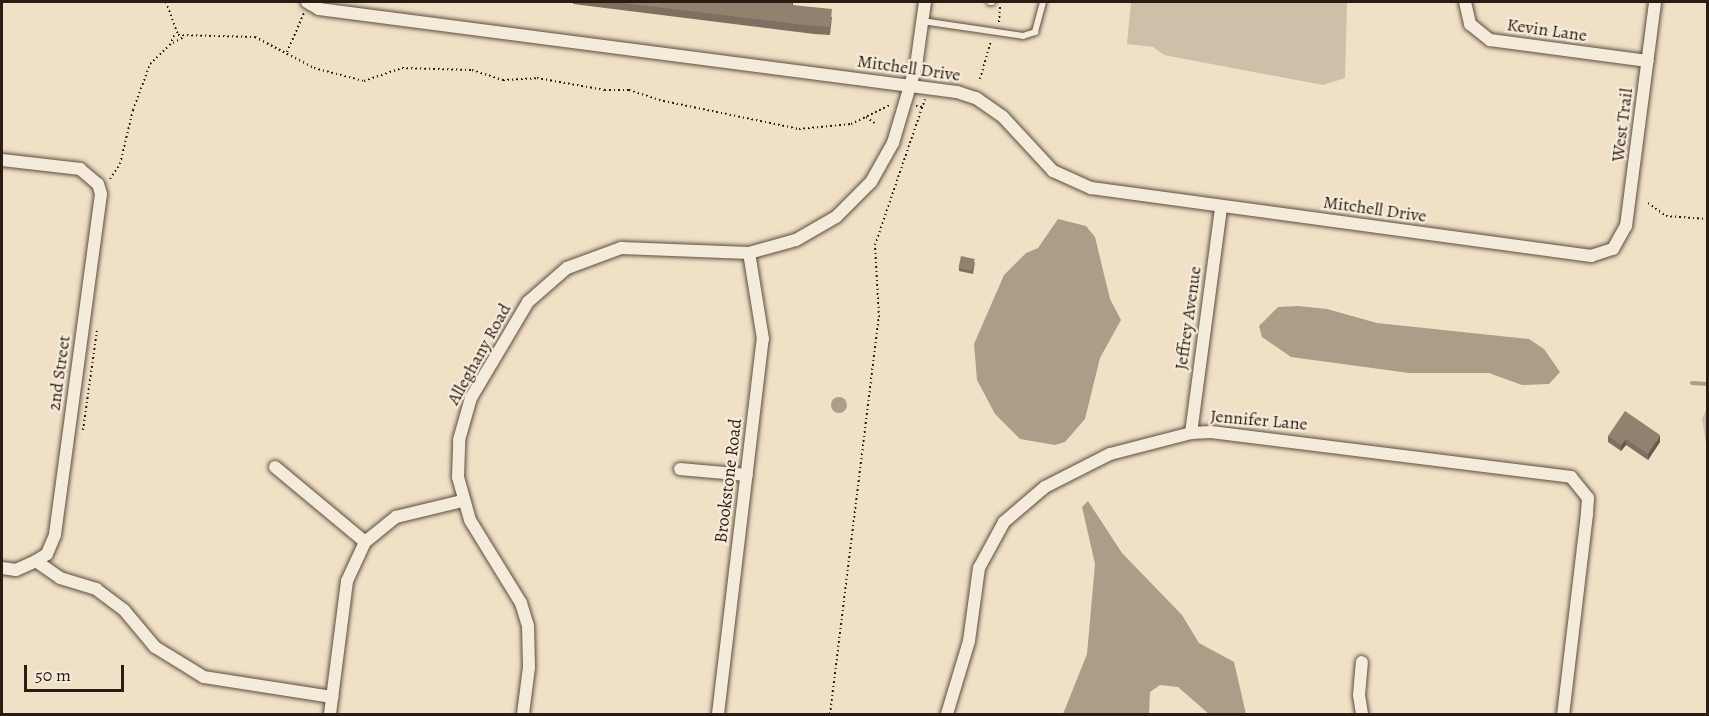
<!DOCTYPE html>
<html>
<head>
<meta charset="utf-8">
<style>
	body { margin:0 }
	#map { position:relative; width:1709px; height:716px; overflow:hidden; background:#efe0c6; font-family:Alegreya,serif }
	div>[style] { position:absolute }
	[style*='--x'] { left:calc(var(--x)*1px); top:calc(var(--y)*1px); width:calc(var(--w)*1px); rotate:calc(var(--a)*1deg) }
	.green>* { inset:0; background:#cebfa8 }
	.water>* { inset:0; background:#ac9d89 }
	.round { border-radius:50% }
	.stream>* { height:4px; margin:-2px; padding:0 2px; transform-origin:2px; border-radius:2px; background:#ac9d89 }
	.path>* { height:2px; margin-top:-1px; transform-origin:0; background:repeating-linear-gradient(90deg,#2b1c13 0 1.5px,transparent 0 4.5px) }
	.roads { filter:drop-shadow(0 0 2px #5c4d40) drop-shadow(0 0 2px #5c4d40) }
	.service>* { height:6px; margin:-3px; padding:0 3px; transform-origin:3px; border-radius:3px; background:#f5ebda }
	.minor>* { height:12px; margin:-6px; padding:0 6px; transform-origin:6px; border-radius:6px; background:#f5ebda }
	.wall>* { inset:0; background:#7d7060 }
	.shaded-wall>* { inset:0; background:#665b4e }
	.building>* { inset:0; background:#918270; transform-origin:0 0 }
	span { translate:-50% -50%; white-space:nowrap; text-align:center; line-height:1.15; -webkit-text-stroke:4.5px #f5ebda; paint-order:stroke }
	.street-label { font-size:18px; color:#2b1c13 }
	.frame { position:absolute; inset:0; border:3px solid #2b1c13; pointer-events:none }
	.scale { position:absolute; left:24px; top:665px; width:100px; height:27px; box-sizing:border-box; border:3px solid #2b1c13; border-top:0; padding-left:8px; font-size:18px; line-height:21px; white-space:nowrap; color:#2b1c13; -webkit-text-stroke:4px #f5ebda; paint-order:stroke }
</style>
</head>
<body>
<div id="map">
	<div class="green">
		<i style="clip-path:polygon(1131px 2px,1347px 2px,1345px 78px,1323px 85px,1164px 55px,1153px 47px,1127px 44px)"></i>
		<i style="clip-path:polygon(1707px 408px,1707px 450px,1702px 419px)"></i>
	</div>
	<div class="water">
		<i style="clip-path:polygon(1058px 219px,1086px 226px,1095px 237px,1110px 299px,1121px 320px,1100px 358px,1085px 419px,1065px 442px,1055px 445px,1020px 439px,995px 414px,977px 380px,974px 344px,1004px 275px,1026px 253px,1038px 248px)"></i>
		<i style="clip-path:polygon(1298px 306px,1327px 309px,1377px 323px,1529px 339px,1544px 349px,1560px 372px,1549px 384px,1522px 385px,1489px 373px,1409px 373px,1291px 357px,1262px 337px,1259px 326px,1278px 307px)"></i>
		<i class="round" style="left:831px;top:397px;width:16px;height:16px"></i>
		<i style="clip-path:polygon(1088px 501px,1122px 553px,1182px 615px,1199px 643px,1234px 662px,1246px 714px,1209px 714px,1178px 687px,1160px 685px,1150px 692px,1149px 714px,1063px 714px,1087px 654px,1095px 564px,1082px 507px)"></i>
	</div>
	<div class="stream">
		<i style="--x:1692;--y:383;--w:15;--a:4"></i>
	</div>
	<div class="path">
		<i style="--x:166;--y:2;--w:35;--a:70"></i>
		<i style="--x:178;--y:35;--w:77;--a:1.5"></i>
		<i style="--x:255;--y:37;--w:67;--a:27.7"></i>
		<i style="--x:314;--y:68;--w:52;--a:14.6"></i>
		<i style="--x:364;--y:81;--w:40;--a:-18.9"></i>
		<i style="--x:402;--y:68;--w:70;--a:1.6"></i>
		<i style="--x:472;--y:70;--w:33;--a:18"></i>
		<i style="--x:503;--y:80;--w:34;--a:-3"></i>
		<i style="--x:537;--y:78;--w:69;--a:10"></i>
		<i style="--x:605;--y:90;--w:24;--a:0"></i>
		<i style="--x:629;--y:90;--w:32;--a:18"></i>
		<i style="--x:659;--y:100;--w:143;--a:11.7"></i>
		<i style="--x:799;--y:129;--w:52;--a:-5.5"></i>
		<i style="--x:851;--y:124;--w:43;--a:-26"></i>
		<i style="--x:999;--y:22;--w:15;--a:-86"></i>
		<i style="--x:173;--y:43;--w:13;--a:-29"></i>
		<i style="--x:287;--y:52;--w:43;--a:-66.4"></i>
		<i style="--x:980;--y:79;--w:40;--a:-74"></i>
		<i style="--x:916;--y:106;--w:8;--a:7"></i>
		<i style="--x:866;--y:117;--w:12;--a:35"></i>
		<i style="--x:110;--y:179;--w:18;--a:-56"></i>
		<i style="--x:120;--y:164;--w:56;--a:-76.5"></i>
		<i style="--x:133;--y:110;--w:49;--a:-69.7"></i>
		<i style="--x:150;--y:64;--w:28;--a:-44"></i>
		<i style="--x:170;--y:45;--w:13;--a:-67"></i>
		<i style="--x:1648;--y:203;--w:22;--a:36"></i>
		<i style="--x:1666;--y:216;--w:42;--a:4.1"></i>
		<i style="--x:83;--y:430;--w:100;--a:-82"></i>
		<i style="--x:830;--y:714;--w:400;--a:-83"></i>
		<i style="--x:879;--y:317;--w:72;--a:-93.2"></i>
		<i style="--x:875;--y:245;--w:154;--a:-71.1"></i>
	</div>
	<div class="roads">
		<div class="service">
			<i style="--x:990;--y:2;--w:2;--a:0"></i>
			<i style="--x:922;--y:21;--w:102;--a:8.4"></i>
			<i style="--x:1023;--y:36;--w:13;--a:-18"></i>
			<i style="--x:1035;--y:32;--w:31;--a:-75"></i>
		</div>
		<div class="minor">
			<i style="--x:307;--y:2;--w:14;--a:30"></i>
			<i style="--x:319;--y:9;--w:643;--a:7.41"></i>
			<i style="--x:957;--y:92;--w:20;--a:18"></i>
			<i style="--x:976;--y:98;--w:33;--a:35"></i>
			<i style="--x:1003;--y:117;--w:74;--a:47.2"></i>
			<i style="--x:1053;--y:171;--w:42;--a:24.1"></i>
			<i style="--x:1091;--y:188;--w:505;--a:7.74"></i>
			<i style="--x:1591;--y:256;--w:23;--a:-18"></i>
			<i style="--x:1613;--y:249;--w:26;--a:-61"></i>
			<i style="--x:1626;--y:226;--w:226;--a:-82.6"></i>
			<i style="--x:1465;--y:2;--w:23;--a:77"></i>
			<i style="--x:1470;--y:24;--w:26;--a:39"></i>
			<i style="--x:1490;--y:40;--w:159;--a:7.6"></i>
			<i style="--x:2;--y:160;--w:79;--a:6.6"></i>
			<i style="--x:80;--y:169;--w:23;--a:40"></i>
			<i style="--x:98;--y:184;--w:10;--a:73"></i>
			<i style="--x:101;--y:194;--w:344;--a:97.7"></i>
			<i style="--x:55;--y:535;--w:21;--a:113"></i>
			<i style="--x:47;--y:554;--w:13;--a:148"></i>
			<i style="--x:1191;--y:433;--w:227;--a:-82.4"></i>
			<i style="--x:275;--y:467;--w:117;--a:39.8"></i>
			<i style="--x:680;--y:469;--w:67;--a:5.1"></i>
			<i style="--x:2;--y:568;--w:14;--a:8"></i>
			<i style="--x:16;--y:570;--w:22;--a:-24"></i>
			<i style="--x:36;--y:561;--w:29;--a:35"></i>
			<i style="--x:60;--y:578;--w:38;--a:17"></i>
			<i style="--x:96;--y:589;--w:35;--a:37"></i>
			<i style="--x:124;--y:610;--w:48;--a:50"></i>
			<i style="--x:155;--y:647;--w:57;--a:31.5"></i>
			<i style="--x:204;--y:677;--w:130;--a:8.9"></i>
			<i style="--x:330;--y:714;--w:134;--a:-82.7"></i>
			<i style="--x:347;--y:581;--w:43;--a:-65.2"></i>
			<i style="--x:365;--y:542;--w:40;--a:-39"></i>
			<i style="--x:396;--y:517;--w:68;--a:-13.6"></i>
			<i style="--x:523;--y:714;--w:47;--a:-82.7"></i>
			<i style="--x:529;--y:667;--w:41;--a:-91.4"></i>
			<i style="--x:528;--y:626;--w:24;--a:-107"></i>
			<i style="--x:521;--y:603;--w:97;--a:-121.6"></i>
			<i style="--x:470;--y:520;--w:45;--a:-105.6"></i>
			<i style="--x:458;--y:477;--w:37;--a:-88"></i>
			<i style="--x:459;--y:440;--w:44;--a:-74.1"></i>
			<i style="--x:471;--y:398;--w:112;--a:-59.3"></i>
			<i style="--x:528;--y:302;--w:52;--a:-41.1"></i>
			<i style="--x:567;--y:268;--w:58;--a:-20.3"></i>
			<i style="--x:621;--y:248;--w:128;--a:2.2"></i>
			<i style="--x:749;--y:253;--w:49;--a:-15.5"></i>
			<i style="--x:796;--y:240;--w:46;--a:-29.9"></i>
			<i style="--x:836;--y:217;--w:49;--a:-45"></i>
			<i style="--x:871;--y:182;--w:45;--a:-60.6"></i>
			<i style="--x:893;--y:143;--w:80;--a:-73.4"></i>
			<i style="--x:916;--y:66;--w:65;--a:-82"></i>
			<i style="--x:718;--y:714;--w:378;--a:-83.2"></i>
			<i style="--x:763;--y:339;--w:87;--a:-99.2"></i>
			<i style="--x:947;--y:714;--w:76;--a:-73.2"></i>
			<i style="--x:969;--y:641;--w:74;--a:-82.2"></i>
			<i style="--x:979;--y:568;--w:52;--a:-61.5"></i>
			<i style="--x:1004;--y:522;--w:54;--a:-40.5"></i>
			<i style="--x:1045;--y:487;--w:73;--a:-26.9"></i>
			<i style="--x:1110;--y:454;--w:84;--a:-14.5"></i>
			<i style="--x:1191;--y:433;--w:20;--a:-3"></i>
			<i style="--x:1211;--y:432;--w:363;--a:7.1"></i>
			<i style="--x:1571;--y:477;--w:27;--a:51"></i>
			<i style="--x:1588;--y:498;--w:16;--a:94"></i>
			<i style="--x:1587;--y:514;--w:201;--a:96.8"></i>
			<i style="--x:1362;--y:714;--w:19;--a:-99"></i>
			<i style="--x:1359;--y:695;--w:33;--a:-85"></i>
		</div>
	</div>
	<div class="wall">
		<i style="clip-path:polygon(573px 2px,793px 2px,793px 5px,832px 17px,830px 35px,814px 34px,573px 4px)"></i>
		<i style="clip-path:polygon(975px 262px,973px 274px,959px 271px,959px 268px)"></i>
		<i style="clip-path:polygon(1608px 436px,1660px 442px,1648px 460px,1626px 445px,1621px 451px,1608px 442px)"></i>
	</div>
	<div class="shaded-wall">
		<i style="clip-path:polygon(1660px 435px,1660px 442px,1648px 460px,1648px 454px)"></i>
		<i style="clip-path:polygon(1626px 439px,1626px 445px,1621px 451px,1621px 445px)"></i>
	</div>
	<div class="building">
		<i style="clip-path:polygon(614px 2px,792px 2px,792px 5px,832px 9px,830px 27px,814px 26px)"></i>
		<i style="left:961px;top:256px;width:14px;height:12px;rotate:12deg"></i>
		<i style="clip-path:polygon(1625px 411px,1660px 435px,1648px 454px,1626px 439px,1621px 445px,1608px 436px)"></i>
	</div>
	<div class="street-label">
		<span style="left:1547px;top:30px;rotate:8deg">Kevin Lane</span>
		<span style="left:909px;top:68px;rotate:8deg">Mitchell Drive</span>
		<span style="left:1622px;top:125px;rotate:-83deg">West Trail</span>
		<span style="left:1375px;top:209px;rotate:8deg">Mitchell Drive</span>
		<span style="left:1188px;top:318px;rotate:-82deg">Jeffrey Avenue</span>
		<span style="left:479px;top:354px;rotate:-61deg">Alleghany Road</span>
		<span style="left:59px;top:373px;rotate:-82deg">2nd Street</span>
		<span style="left:1259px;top:420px;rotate:5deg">Jennifer Lane</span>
		<span style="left:728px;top:481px;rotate:-83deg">Brookstone Road</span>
	</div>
	<div class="frame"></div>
	<div class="scale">50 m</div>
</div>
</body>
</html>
